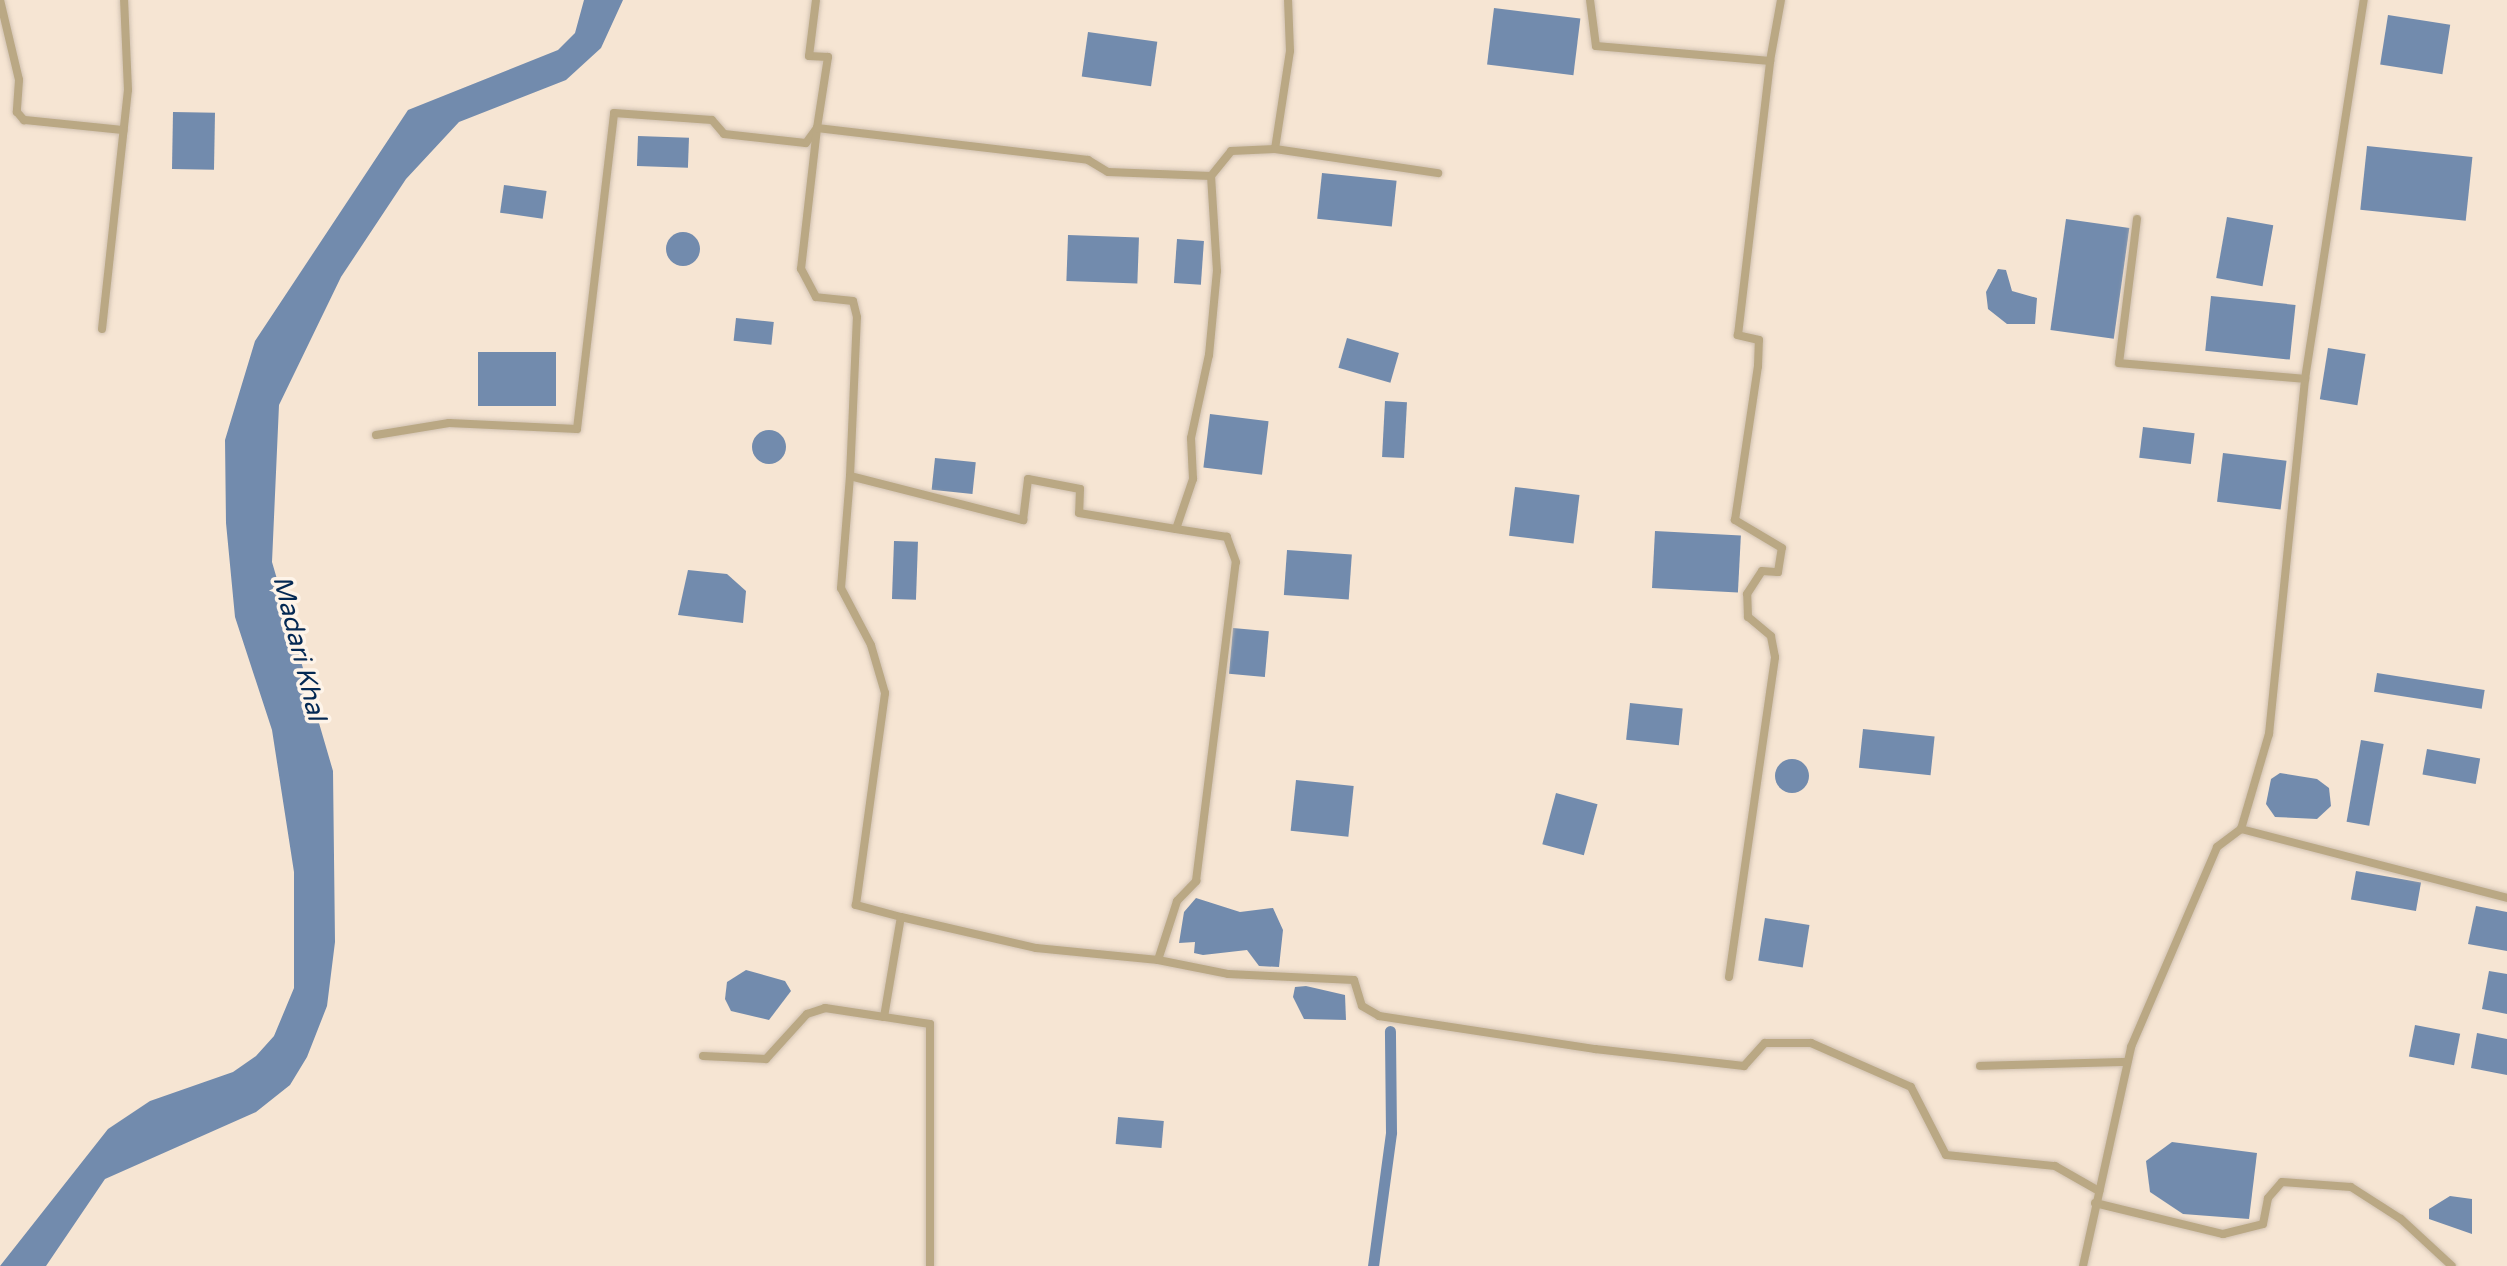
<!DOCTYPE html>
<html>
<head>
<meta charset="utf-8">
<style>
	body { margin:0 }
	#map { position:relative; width:2507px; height:1266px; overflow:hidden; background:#f6e5d3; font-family:"Varela Round",sans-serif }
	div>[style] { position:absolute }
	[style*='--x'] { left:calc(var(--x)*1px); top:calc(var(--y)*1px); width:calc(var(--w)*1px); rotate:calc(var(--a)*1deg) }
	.water>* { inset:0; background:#728bad; transform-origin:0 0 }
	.round { border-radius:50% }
	.canal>* { height:11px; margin:-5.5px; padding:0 5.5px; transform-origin:5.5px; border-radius:5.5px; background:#728bad }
	.roads { filter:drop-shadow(0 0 2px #d0c1b1) drop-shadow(0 0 2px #d0c1b1) }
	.street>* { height:8px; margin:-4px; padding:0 4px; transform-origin:4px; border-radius:4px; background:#baa884 }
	span { translate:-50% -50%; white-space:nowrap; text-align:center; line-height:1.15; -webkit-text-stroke:7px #fef4e9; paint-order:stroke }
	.water-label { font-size:26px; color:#032853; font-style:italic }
</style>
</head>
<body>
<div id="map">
	<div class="water">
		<i style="clip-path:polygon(584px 0,623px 0,601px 48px,566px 80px,459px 122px,406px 179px,341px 277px,279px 405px,272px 562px,333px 771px,335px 942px,327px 1006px,307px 1057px,290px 1085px,256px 1112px,105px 1179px,46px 1266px,0 1266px,108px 1129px,150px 1101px,233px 1072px,256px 1056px,274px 1036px,294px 988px,294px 872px,272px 730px,235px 617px,226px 523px,225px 440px,255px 341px,408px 110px,558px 50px,575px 33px)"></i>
		<i style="left:1494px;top:8px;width:87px;height:57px;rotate:7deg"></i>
		<i style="left:2388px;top:15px;width:63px;height:50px;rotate:9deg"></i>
		<i style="left:1088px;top:32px;width:70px;height:45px;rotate:8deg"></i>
		<i style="left:173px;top:112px;width:42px;height:57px;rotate:1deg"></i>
		<i style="left:638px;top:136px;width:51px;height:30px;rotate:2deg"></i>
		<i style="left:2367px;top:146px;width:106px;height:64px;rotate:6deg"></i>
		<i style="left:1322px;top:173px;width:75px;height:46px;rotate:6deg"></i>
		<i style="left:504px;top:185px;width:43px;height:28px;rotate:8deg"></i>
		<i style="left:2227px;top:217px;width:47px;height:62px;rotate:10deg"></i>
		<i style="left:2066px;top:219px;width:64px;height:112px;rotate:8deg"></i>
		<i class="round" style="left:666px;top:232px;width:34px;height:34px"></i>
		<i style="left:1068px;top:235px;width:71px;height:46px;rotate:2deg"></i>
		<i style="left:1177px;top:239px;width:27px;height:44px;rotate:4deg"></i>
		<i style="clip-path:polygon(1998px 269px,2006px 270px,2012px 291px,2037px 298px,2035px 324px,2007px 324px,1988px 309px,1986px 292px)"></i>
		<i style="left:2211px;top:296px;width:85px;height:55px;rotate:6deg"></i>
		<i style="left:736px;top:318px;width:38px;height:23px;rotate:6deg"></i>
		<i style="left:1347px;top:338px;width:54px;height:31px;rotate:16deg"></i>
		<i style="left:2328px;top:348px;width:38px;height:52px;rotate:9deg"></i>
		<i style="left:556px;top:352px;width:54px;height:78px;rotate:90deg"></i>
		<i style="left:1385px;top:401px;width:22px;height:56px;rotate:3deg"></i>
		<i style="left:1210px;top:414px;width:59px;height:54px;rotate:7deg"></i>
		<i style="left:2143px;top:427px;width:52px;height:31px;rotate:7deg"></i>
		<i class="round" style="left:752px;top:430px;width:34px;height:34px"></i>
		<i style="left:2223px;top:453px;width:64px;height:49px;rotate:7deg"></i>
		<i style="left:935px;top:458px;width:41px;height:32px;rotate:6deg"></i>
		<i style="left:1515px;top:487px;width:65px;height:49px;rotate:7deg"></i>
		<i style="left:1655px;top:531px;width:86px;height:57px;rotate:3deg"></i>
		<i style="left:894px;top:541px;width:24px;height:58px;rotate:2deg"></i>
		<i style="left:1287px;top:550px;width:65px;height:45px;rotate:4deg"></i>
		<i style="clip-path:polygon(688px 570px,727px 574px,746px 591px,743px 623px,678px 615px)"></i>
		<i style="left:1233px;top:628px;width:36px;height:46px;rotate:5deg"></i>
		<i style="left:2377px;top:673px;width:109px;height:19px;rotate:9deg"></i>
		<i style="left:1630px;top:703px;width:53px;height:37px;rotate:6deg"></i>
		<i style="left:1863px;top:729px;width:72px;height:39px;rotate:6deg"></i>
		<i style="left:2361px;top:740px;width:23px;height:83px;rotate:10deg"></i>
		<i style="left:2427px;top:749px;width:54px;height:26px;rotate:10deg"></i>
		<i class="round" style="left:1775px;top:759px;width:34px;height:34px"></i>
		<i style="clip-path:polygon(2280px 773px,2317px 779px,2329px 788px,2331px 806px,2317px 819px,2275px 817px,2266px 804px,2271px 779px)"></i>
		<i style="left:1296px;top:780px;width:58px;height:51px;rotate:6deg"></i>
		<i style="left:1556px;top:793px;width:43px;height:53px;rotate:15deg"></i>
		<i style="left:2356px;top:871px;width:66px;height:29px;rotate:10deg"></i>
		<i style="clip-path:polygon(1196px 898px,1240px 912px,1273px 908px,1283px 930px,1279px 967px,1259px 966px,1247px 950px,1203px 955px,1194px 953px,1195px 942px,1179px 943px,1184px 912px)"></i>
		<i style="clip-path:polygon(2476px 906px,2507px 912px,2507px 951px,2468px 944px)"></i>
		<i style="left:1765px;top:918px;width:45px;height:43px;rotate:9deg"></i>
		<i style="clip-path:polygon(746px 970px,785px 981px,791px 991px,769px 1020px,731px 1011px,725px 999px,727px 982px)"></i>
		<i style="clip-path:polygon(2489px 971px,2507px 974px,2507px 1014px,2482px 1009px)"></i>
		<i style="clip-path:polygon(1306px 986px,1345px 995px,1346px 1020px,1304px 1019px,1293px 997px,1295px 987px)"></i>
		<i style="left:2415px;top:1025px;width:46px;height:32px;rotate:11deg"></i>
		<i style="clip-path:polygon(2477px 1033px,2507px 1039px,2507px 1075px,2471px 1068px)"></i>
		<i style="left:1118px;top:1117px;width:46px;height:27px;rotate:5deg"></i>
		<i style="clip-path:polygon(2172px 1142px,2257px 1153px,2249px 1219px,2183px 1214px,2150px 1192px,2146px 1161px)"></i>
		<i style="clip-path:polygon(2450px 1196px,2472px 1199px,2472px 1234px,2429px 1219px,2429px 1209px)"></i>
	</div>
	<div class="canal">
		<i style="--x:1373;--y:1266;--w:135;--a:-82.3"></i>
		<i style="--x:1391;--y:1132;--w:101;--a:-90.6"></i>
	</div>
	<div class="roads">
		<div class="street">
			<i style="--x:0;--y:0;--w:82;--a:76.6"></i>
			<i style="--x:19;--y:80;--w:32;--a:94"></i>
			<i style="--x:17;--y:112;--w:11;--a:49"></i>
			<i style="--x:24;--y:120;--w:100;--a:5.8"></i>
			<i style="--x:1590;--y:0;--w:46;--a:82.6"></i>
			<i style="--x:1596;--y:46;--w:175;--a:4.9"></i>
			<i style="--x:1770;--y:61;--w:62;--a:-79.8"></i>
			<i style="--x:1275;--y:149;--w:99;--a:-81.3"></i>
			<i style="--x:1290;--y:51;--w:51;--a:-92.2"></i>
			<i style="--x:2137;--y:219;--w:145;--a:97.1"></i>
			<i style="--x:2119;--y:363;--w:187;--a:4.9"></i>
			<i style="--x:102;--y:329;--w:240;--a:-83.8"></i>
			<i style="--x:128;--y:90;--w:90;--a:-92.5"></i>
			<i style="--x:376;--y:435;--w:74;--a:-9.3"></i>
			<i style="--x:449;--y:423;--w:128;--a:2.7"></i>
			<i style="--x:577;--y:429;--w:318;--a:-83.3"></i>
			<i style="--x:614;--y:113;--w:98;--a:4.1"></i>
			<i style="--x:712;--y:120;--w:18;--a:49"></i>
			<i style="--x:724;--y:134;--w:82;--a:6.3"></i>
			<i style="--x:806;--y:143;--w:19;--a:-54"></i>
			<i style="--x:817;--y:128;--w:72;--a:-81.2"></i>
			<i style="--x:828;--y:57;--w:19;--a:-177"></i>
			<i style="--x:809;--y:56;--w:56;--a:-82.9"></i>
			<i style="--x:850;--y:476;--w:159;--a:-87.5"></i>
			<i style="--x:857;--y:317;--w:16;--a:-104"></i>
			<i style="--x:853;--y:301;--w:37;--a:-174"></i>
			<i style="--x:816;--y:297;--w:32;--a:-118"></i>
			<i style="--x:801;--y:269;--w:142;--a:-83.5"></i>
			<i style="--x:817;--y:128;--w:273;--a:6.7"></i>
			<i style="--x:1088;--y:160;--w:23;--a:31"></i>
			<i style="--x:1108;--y:172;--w:103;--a:2.2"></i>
			<i style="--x:2241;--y:829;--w:275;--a:14.5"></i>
			<i style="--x:901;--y:917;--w:47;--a:-165.1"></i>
			<i style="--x:856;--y:905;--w:214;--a:-82.2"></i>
			<i style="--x:885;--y:693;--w:50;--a:-106.3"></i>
			<i style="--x:871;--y:645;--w:64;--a:-117.8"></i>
			<i style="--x:841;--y:588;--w:112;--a:-85.4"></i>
			<i style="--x:850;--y:476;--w:179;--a:14.3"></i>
			<i style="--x:1023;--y:520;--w:41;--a:-83"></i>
			<i style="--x:1028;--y:479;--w:53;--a:10.9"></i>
			<i style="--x:1080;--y:489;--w:24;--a:92"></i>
			<i style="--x:1079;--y:513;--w:98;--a:9.4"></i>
			<i style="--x:1176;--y:529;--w:53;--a:-71.2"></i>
			<i style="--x:1193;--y:479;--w:41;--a:-92.8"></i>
			<i style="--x:1191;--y:438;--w:85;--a:-77.8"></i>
			<i style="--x:1209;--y:355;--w:84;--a:-84.6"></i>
			<i style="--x:1217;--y:271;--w:95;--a:-93.6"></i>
			<i style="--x:1211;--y:176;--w:32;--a:-51"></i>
			<i style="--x:1231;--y:151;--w:44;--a:-2.6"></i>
			<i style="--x:1275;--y:149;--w:165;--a:8.4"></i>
			<i style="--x:1158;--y:960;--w:71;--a:11.3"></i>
			<i style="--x:1228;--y:974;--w:126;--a:2.7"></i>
			<i style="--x:1354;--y:980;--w:27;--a:73"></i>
			<i style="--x:1362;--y:1006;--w:20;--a:30"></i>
			<i style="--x:1379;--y:1016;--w:219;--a:8.7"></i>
			<i style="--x:1595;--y:1049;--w:150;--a:6.5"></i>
			<i style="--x:1744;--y:1066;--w:31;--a:-48"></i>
			<i style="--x:1765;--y:1043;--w:46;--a:0"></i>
			<i style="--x:1811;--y:1043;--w:109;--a:23.7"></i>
			<i style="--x:1911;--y:1087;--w:76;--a:62.8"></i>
			<i style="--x:1946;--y:1155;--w:110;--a:5.8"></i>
			<i style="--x:2055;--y:1166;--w:51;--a:29.6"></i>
			<i style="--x:1729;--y:977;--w:323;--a:-81.8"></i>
			<i style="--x:1775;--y:657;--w:21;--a:-101"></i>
			<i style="--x:1771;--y:636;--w:30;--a:-140"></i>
			<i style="--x:1748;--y:617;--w:23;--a:-92"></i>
			<i style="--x:1747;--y:594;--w:27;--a:-57"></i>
			<i style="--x:1762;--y:571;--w:16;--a:4"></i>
			<i style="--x:1778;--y:572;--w:24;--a:-81"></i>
			<i style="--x:1782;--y:548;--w:55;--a:-149.2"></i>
			<i style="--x:1735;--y:520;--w:156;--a:-81.5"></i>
			<i style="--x:1758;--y:366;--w:26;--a:-88"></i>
			<i style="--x:1759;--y:340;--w:22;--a:-167"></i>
			<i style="--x:1738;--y:335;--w:276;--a:-83.3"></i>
			<i style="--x:703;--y:1056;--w:63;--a:2.7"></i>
			<i style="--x:766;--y:1059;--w:61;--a:-47.7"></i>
			<i style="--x:807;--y:1014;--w:19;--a:-18"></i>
			<i style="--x:825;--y:1008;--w:60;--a:8.7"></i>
			<i style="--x:1980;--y:1066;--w:147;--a:-1.6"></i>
			<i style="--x:2095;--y:1203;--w:132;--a:13.6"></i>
			<i style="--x:2223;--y:1234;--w:41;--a:-14"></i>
			<i style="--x:2263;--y:1224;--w:26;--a:-79"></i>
			<i style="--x:2268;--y:1198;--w:21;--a:-49"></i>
			<i style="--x:2282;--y:1182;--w:69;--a:4.1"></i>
			<i style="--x:2351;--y:1187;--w:59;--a:32.6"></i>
			<i style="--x:2401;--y:1219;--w:69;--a:42.7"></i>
			<i style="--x:930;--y:1266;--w:242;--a:-90"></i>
			<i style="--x:930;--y:1024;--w:47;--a:-171.3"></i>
			<i style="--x:884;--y:1017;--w:101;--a:-80.4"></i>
			<i style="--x:901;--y:917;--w:139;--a:12.9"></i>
			<i style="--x:1036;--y:948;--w:123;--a:5.6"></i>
			<i style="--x:1158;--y:960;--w:62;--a:-72.1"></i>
			<i style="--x:1177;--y:901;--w:28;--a:-46"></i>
			<i style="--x:1196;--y:881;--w:321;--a:-82.9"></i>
			<i style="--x:1236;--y:562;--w:27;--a:-110"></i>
			<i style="--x:1227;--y:537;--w:52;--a:-171.1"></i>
			<i style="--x:2083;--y:1266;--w:224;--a:-77.6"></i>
			<i style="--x:2131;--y:1047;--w:218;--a:-66.7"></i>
			<i style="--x:2217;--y:847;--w:30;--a:-37"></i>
			<i style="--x:2241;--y:829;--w:99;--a:-73.6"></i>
			<i style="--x:2269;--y:734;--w:357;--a:-84.2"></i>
			<i style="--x:2305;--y:379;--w:384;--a:-81.2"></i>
		</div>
	</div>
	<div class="water-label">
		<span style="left:299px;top:648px;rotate:76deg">Madari Khal</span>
	</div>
</div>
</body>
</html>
